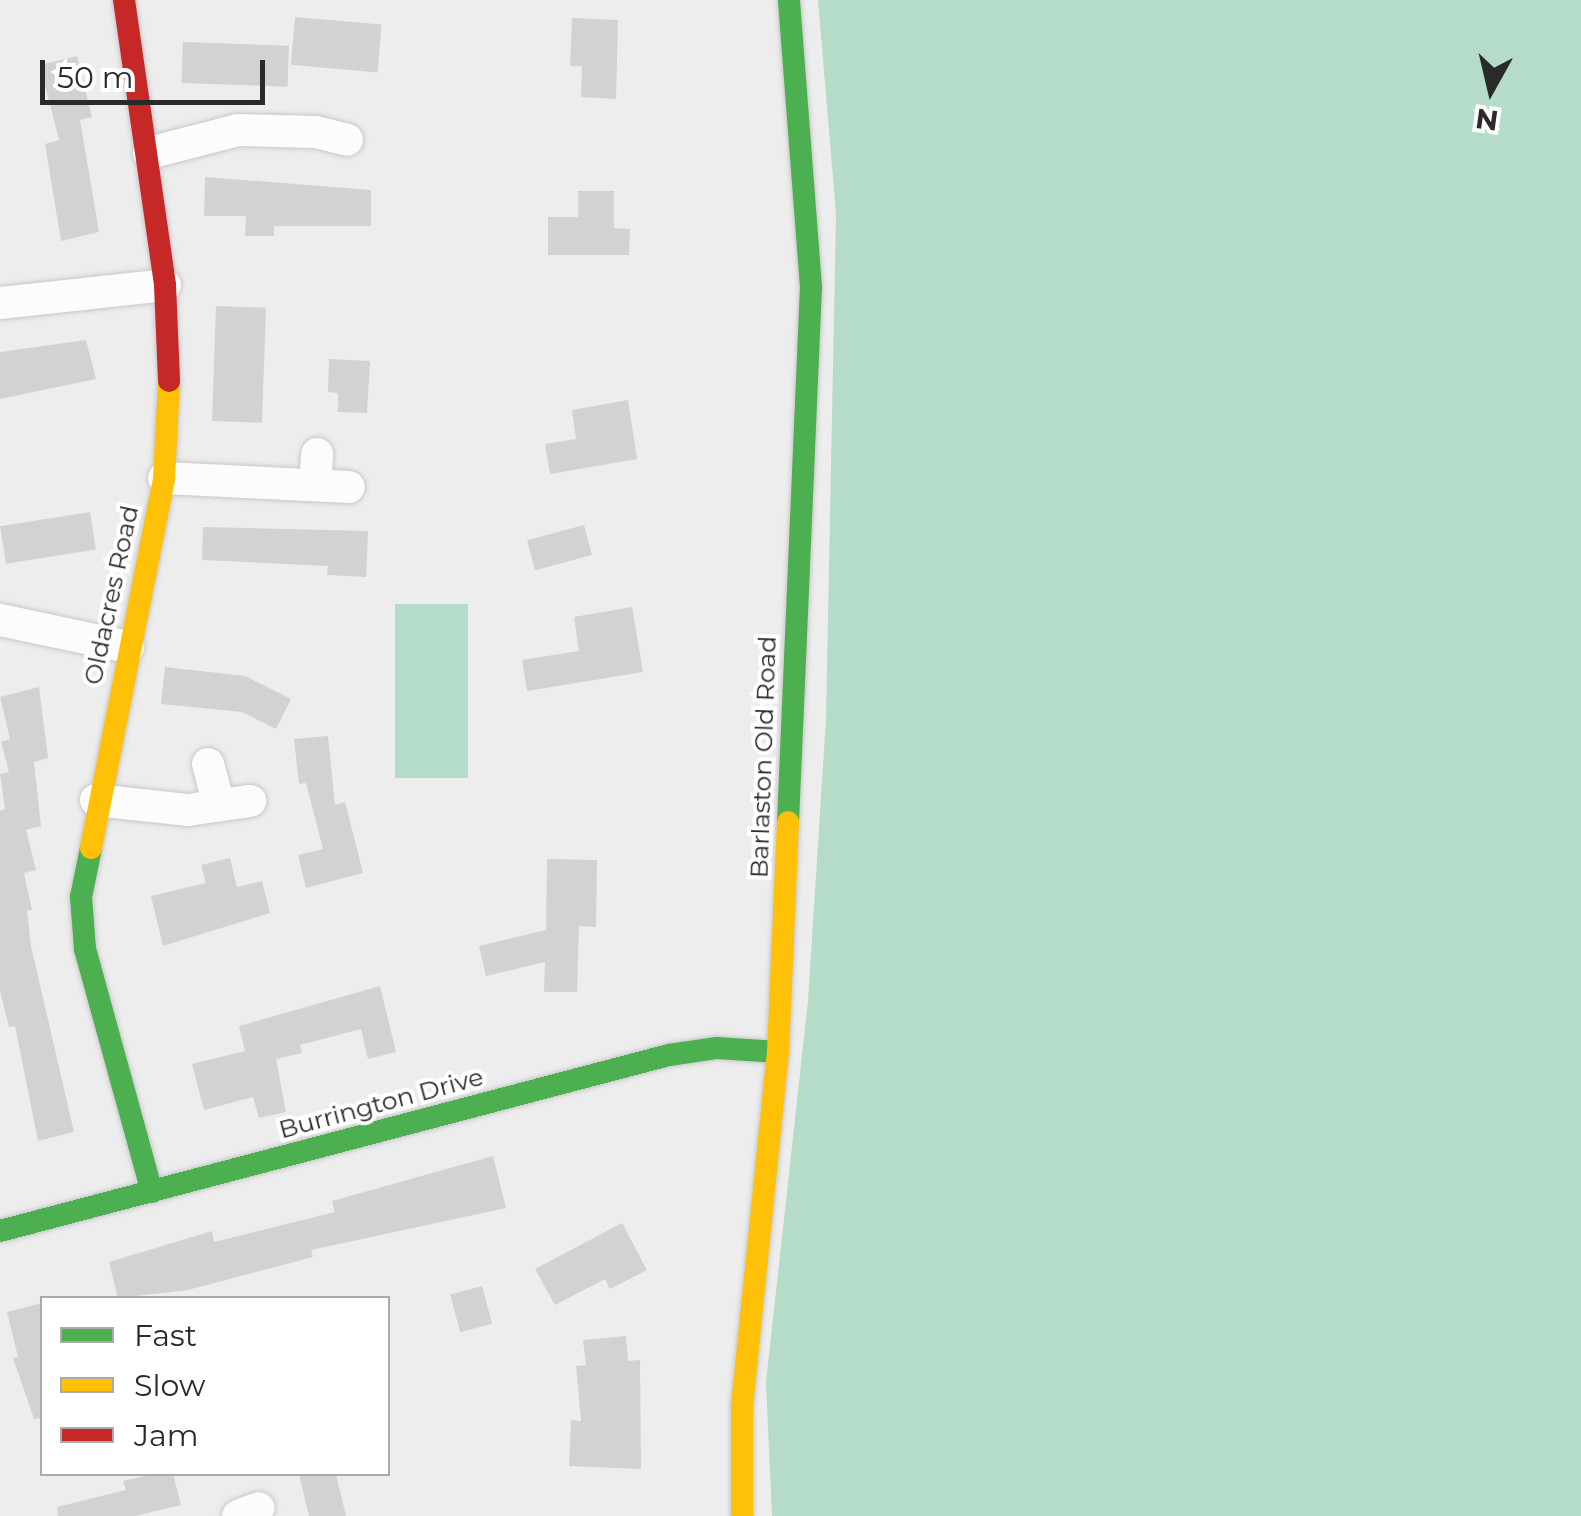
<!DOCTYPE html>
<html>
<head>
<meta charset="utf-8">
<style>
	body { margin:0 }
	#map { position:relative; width:1581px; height:1516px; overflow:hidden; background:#ededee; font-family:Montserrat,sans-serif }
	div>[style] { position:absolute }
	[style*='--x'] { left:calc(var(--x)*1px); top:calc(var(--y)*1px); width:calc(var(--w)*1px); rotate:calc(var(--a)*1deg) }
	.green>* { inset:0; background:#b5dbc9; transform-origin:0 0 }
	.building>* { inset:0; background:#d2d2d2; transform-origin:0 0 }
	.roads { filter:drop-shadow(0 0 2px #c8c8c9) drop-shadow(0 0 2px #c8c8c9) }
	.street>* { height:32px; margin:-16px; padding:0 16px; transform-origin:16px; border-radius:16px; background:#fcfcfc }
	.fast>* { height:22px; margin:-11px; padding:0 11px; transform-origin:11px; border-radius:11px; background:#4caf50 }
	.slow>* { height:22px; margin:-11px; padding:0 11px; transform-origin:11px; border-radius:11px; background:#ffc107 }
	.jam>* { height:22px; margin:-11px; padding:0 11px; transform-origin:11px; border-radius:11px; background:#c62828 }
	span { translate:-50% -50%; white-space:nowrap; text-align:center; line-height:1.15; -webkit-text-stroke:8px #fff; paint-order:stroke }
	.street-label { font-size:25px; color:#292a2a }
	.legend { position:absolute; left:40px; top:1296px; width:350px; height:180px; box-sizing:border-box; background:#fff; border:2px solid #a9aaaa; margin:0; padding:12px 18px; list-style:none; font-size:30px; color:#292a2a }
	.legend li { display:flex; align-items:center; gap:20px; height:50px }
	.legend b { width:50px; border:2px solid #a9aaaa }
	.north { position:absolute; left:1441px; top:40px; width:100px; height:100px; -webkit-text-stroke:8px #fff; paint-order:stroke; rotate:188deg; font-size:28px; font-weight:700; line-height:40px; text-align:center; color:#292a2a }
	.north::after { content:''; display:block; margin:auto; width:35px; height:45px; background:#292a2a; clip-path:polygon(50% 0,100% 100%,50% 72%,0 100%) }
	.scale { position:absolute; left:40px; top:60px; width:225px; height:45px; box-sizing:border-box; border:5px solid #292a2a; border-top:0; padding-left:12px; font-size:30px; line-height:35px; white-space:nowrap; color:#292a2a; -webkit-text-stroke:8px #fff; paint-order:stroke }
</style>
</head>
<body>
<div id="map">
	<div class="green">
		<i style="clip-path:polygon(818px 0,1581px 0,1581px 1516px,772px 1516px,766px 1382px,808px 1001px,826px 719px,836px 214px)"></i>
		<i style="left:395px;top:604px;width:73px;height:174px"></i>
	</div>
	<div class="building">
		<i style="left:295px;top:17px;width:87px;height:48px;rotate:5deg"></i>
		<i style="clip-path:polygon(572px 18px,618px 20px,616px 99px,581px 97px,582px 66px,570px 66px)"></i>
		<i style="left:183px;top:42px;width:106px;height:41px;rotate:2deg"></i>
		<i style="clip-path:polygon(77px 56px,92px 117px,80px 120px,99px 232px,61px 241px,45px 144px,59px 140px,40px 65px)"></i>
		<i style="clip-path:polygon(205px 177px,371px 190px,371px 226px,274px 226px,274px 236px,245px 236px,246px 216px,204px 216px)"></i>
		<i style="clip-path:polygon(578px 191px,614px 191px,614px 228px,630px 229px,629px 255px,548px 255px,548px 217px,578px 217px)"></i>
		<i style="left:216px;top:306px;width:50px;height:115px;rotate:2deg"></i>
		<i style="clip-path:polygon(86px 340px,96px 379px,0 399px,0 352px)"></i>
		<i style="clip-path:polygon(329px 359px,370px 361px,367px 413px,338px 412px,338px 393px,328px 392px)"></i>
		<i style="clip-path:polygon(628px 400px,637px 459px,550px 474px,545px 444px,576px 439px,572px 410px)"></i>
		<i style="left:90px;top:512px;width:38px;height:91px;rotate:81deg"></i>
		<i style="left:584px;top:525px;width:31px;height:59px;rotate:75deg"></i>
		<i style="clip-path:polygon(203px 527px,368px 531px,366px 577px,327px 575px,328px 566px,202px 560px)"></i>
		<i style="clip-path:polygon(632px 607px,643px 672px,527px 691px,522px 660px,579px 651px,574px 617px)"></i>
		<i style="clip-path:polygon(165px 667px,245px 676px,291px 699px,276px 729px,242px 712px,161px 704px)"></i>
		<i style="clip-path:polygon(39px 687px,48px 758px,34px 762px,41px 826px,26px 830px,36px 870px,24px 873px,32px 910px,27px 911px,31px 946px,74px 1132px,38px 1141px,15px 1026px,9px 1027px,0 991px,0 811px,5px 809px,0 774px,9px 772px,1px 742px,10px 739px,0 697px)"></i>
		<i style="clip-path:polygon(328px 736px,335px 805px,345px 802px,363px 873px,306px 888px,298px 855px,323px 849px,306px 783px,299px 784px,294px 739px)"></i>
		<i style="clip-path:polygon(230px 858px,237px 887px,262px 881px,270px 913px,163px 946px,151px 896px,206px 883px,201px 865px)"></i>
		<i style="clip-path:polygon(547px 859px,597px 860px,596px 927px,579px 926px,577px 992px,544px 992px,545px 962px,486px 976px,479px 946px,546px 930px)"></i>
		<i style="clip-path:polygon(380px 986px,396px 1052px,368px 1059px,361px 1029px,300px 1045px,302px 1053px,276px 1059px,286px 1112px,259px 1118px,253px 1097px,204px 1110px,192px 1064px,245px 1051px,239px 1026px)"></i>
		<i style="clip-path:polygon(493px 1156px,506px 1208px,311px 1250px,313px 1257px,188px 1290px,118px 1298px,109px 1262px,212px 1231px,214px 1242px,335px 1212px,332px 1201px)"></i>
		<i style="clip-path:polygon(622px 1223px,647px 1270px,610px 1289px,605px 1279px,555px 1305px,535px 1269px)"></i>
		<i style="left:482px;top:1286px;width:39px;height:33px;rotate:75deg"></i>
		<i style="clip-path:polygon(42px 1303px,42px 1418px,34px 1419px,13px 1358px,18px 1357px,7px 1312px)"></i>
		<i style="clip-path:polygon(626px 1336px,628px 1361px,640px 1360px,641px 1469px,569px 1466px,571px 1420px,581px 1421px,576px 1366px,586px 1365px,583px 1340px)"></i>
		<i style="clip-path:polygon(154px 1474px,173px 1474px,181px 1505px,135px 1516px,58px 1516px,57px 1507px,126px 1490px,123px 1481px)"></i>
		<i style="clip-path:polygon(299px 1474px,336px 1474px,346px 1516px,309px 1516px)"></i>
	</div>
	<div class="roads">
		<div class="street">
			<i style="--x:149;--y:153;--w:92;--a:-14.5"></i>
			<i style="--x:238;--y:130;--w:78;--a:1.5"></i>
			<i style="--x:316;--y:132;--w:32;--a:14"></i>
			<i style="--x:0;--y:303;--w:166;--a:-6.2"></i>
			<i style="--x:164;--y:478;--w:185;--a:2.8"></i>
			<i style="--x:315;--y:485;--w:31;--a:-86"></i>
			<i style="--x:0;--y:620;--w:131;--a:11.9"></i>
			<i style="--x:208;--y:764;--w:42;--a:75"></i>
			<i style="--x:96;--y:800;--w:93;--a:6.2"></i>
			<i style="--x:188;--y:810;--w:63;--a:-8.3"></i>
			<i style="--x:238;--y:1516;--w:22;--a:-21"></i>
		</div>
		<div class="fast">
			<i style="--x:788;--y:822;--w:535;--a:-87.54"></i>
			<i style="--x:811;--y:287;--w:288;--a:-94.4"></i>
			<i style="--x:91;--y:848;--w:50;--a:101.5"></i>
			<i style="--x:81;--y:897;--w:52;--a:85.6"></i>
			<i style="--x:85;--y:949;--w:252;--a:74.6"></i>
			<i style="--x:0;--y:1231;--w:692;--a:-14.74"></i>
			<i style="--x:669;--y:1055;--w:49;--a:-8.3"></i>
			<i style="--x:717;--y:1048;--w:61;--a:3.8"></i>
		</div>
		<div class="slow">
			<i style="--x:91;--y:848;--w:377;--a:-78.8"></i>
			<i style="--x:164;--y:478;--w:97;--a:-87"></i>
			<i style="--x:742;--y:1516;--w:110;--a:-90"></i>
			<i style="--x:742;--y:1406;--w:356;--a:-84.2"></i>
			<i style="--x:778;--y:1052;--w:230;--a:-87.5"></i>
		</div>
		<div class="jam">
			<i style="--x:124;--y:0;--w:288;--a:81.8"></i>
			<i style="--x:165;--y:285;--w:96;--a:87.6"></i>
		</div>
	</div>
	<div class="street-label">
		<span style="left:111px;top:595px;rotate:-78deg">Oldacres Road</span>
		<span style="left:763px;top:757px;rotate:-88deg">Barlaston Old Road</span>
		<span style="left:381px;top:1103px;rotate:-15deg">Burrington Drive</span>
	</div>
	<ul class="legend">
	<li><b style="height:12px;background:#4caf50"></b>Fast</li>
	<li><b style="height:12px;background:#ffc107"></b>Slow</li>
	<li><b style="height:12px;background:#c62828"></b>Jam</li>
	</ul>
	<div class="north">N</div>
	<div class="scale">50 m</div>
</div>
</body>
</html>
